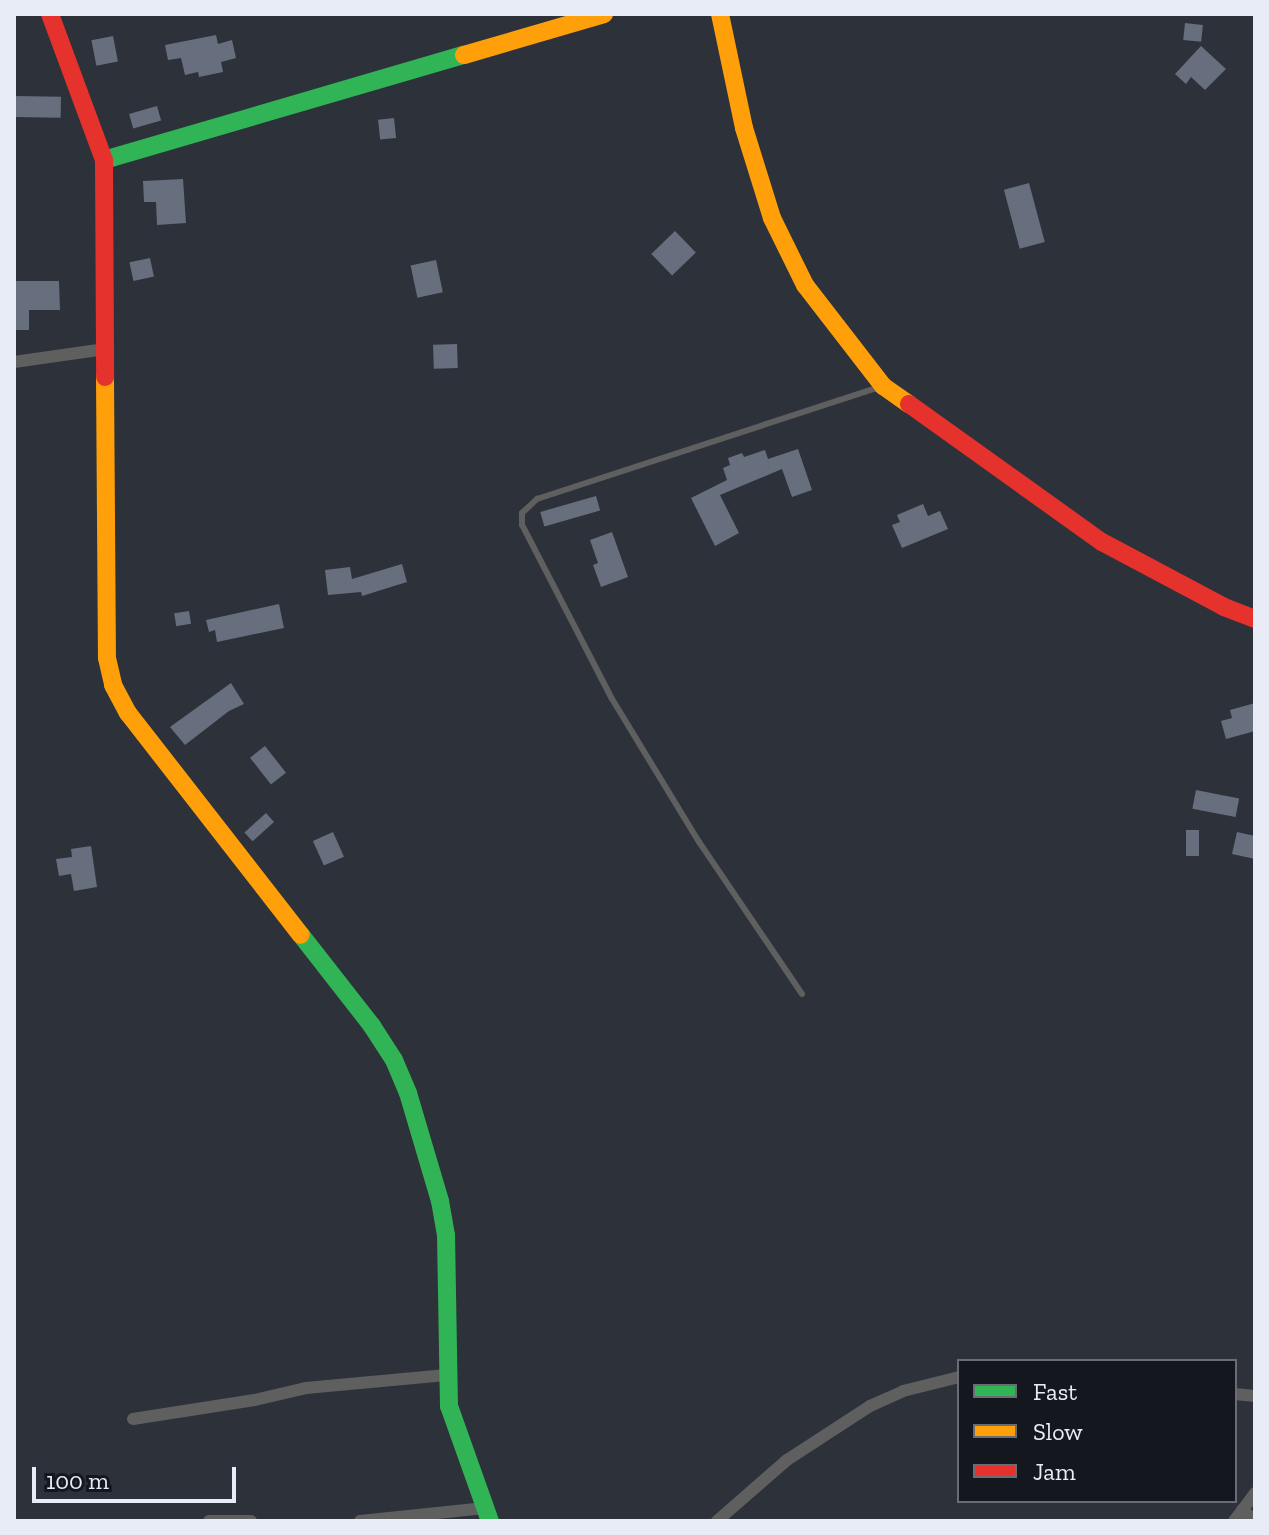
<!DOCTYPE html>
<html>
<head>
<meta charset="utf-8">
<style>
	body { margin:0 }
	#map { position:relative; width:1269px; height:1535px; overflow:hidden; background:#2d313a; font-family:"Zilla Slab",serif }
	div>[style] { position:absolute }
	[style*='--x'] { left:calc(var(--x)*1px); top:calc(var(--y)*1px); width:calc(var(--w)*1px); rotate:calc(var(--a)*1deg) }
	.building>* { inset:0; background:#676e7d; transform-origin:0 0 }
	.lane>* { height:6px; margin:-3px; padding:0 3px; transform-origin:3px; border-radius:3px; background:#5f5f5f }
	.street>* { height:12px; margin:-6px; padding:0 6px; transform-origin:6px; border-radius:6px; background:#5f5f5f }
	.fast>* { height:18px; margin:-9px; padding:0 9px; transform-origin:9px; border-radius:9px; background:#30b455 }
	.slow>* { height:18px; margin:-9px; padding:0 9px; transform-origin:9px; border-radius:9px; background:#ff9f0a }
	.jam>* { height:18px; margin:-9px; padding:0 9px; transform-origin:9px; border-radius:9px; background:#e5322d }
	span { translate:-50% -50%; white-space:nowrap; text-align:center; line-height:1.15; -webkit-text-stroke:8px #14171e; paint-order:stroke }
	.frame { position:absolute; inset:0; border:16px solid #e7ecf6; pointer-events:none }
	.legend { position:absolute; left:957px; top:1359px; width:280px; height:144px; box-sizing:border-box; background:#14171e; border:2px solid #686c74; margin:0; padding:10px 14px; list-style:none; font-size:24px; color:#e7ecf6 }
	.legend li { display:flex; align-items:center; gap:16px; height:40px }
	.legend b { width:40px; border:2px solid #686c74 }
	.scale { position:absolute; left:32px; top:1467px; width:204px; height:36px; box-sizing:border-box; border:4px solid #e7ecf6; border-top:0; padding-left:10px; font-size:24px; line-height:28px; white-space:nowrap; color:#e7ecf6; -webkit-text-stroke:6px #14171e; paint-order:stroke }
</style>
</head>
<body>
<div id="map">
	<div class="building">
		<i style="left:1185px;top:23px;width:18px;height:17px;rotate:6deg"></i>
		<i style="clip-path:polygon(216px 35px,218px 44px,232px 40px,236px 58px,221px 62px,223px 72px,199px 77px,198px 72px,185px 75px,181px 58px,168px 60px,165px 45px)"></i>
		<i style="left:113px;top:36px;width:26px;height:22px;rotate:79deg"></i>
		<i style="clip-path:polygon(1201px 46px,1226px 69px,1205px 90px,1191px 77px,1186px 84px,1175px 74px)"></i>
		<i style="left:14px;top:96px;width:47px;height:21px;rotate:1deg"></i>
		<i style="left:157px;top:106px;width:15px;height:29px;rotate:74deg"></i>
		<i style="left:394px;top:118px;width:20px;height:16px;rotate:84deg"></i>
		<i style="clip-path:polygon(183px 179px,186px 223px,157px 225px,156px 202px,144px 202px,143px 181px)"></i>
		<i style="left:1029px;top:183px;width:61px;height:26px;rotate:75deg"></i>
		<i style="left:675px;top:231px;width:30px;height:33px;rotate:46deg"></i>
		<i style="left:150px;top:258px;width:19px;height:21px;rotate:78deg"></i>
		<i style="left:436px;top:260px;width:33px;height:26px;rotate:78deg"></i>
		<i style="clip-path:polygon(14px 281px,59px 281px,60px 310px,29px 310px,29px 330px,14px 330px)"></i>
		<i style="left:457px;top:344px;width:24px;height:24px;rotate:88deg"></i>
		<i style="clip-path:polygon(798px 449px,812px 490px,792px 497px,782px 469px,720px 495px,739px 533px,715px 546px,691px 498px,727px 480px,723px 468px,730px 465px,728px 458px,742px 453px,744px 457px,765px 450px,768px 459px)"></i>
		<i style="left:596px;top:496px;width:15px;height:58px;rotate:74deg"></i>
		<i style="clip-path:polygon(923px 504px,928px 516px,940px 511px,948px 529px,902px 548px,892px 525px,900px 522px,897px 515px)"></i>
		<i style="clip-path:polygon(612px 532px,628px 577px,601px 587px,593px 565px,598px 563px,590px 540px)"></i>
		<i style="clip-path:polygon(402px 564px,407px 582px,362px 596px,361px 592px,328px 595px,325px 570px,350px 567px,352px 579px)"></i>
		<i style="clip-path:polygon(279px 604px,284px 628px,217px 642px,215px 630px,209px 632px,206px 620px)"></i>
		<i style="left:189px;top:611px;width:13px;height:15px;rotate:81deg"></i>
		<i style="clip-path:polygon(231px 683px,244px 704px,229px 711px,185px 745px,170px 727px)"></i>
		<i style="clip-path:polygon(1255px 703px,1255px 731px,1226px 739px,1221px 721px,1232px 718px,1230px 710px)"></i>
		<i style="left:265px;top:746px;width:34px;height:19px;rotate:52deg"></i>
		<i style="left:1196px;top:790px;width:44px;height:19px;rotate:11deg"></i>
		<i style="left:266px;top:813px;width:12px;height:29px;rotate:48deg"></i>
		<i style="left:1186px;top:830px;width:13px;height:26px"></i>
		<i style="left:333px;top:832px;width:27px;height:22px;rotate:66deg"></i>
		<i style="clip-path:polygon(1237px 832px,1255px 836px,1255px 859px,1232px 854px)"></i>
		<i style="clip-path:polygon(91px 846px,97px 887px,74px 891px,71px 874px,59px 876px,56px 859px,72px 857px,71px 849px)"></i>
	</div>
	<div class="lane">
		<i style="--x:802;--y:994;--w:184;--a:-124.1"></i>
		<i style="--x:699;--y:842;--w:167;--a:-121.3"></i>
		<i style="--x:612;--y:699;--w:196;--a:-117.3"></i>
		<i style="--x:522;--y:525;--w:12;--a:-90"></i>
		<i style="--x:522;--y:513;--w:21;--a:-43"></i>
		<i style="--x:537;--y:499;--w:360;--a:-18.1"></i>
	</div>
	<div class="street">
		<i style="--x:14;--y:362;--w:92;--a:-8.1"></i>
		<i style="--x:1235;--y:1394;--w:20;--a:6"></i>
		<i style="--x:133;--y:1419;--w:123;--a:-8.9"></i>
		<i style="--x:255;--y:1400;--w:52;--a:-13.2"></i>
		<i style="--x:306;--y:1388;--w:141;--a:-5.3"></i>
		<i style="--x:1242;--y:1510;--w:16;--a:38"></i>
		<i style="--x:209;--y:1521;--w:42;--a:0"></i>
		<i style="--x:360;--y:1521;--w:126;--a:-5.9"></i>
		<i style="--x:717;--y:1521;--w:93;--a:-41.1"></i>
		<i style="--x:787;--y:1460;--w:99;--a:-33"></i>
		<i style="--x:870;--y:1406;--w:36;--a:-24"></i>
		<i style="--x:903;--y:1391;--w:58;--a:-14"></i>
		<i style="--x:1234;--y:1521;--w:35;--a:-53"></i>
	</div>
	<div class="fast">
		<i style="--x:104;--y:160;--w:375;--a:-16.3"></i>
		<i style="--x:301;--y:935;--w:115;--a:52"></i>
		<i style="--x:372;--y:1026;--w:40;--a:57.1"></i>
		<i style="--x:394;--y:1060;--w:36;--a:67"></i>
		<i style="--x:408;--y:1093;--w:113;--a:73.5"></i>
		<i style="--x:440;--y:1201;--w:35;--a:80"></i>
		<i style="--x:446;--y:1235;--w:171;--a:89"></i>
		<i style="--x:449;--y:1406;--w:122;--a:70.4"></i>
	</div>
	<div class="slow">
		<i style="--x:720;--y:14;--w:116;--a:78.1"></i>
		<i style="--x:744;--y:128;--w:94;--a:72.7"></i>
		<i style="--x:772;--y:218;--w:75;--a:63.8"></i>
		<i style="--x:805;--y:285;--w:128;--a:52.3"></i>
		<i style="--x:883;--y:386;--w:32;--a:35"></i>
		<i style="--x:464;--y:55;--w:146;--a:-16.3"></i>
		<i style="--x:105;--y:377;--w:281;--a:89.6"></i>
		<i style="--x:107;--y:658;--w:28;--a:77"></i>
		<i style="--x:113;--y:685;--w:32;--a:62"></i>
		<i style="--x:128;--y:713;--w:281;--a:52.1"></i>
	</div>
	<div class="jam">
		<i style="--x:50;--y:14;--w:156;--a:69.7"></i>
		<i style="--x:104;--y:160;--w:217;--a:89.7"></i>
		<i style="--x:909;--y:404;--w:237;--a:35.6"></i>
		<i style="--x:1102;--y:542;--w:138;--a:28"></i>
		<i style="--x:1224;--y:607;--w:33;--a:21"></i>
	</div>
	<div class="frame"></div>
	<ul class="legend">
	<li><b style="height:10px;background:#30b455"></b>Fast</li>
	<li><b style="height:10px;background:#ff9f0a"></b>Slow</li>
	<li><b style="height:10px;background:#e5322d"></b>Jam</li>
	</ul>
	<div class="scale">100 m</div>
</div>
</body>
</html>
